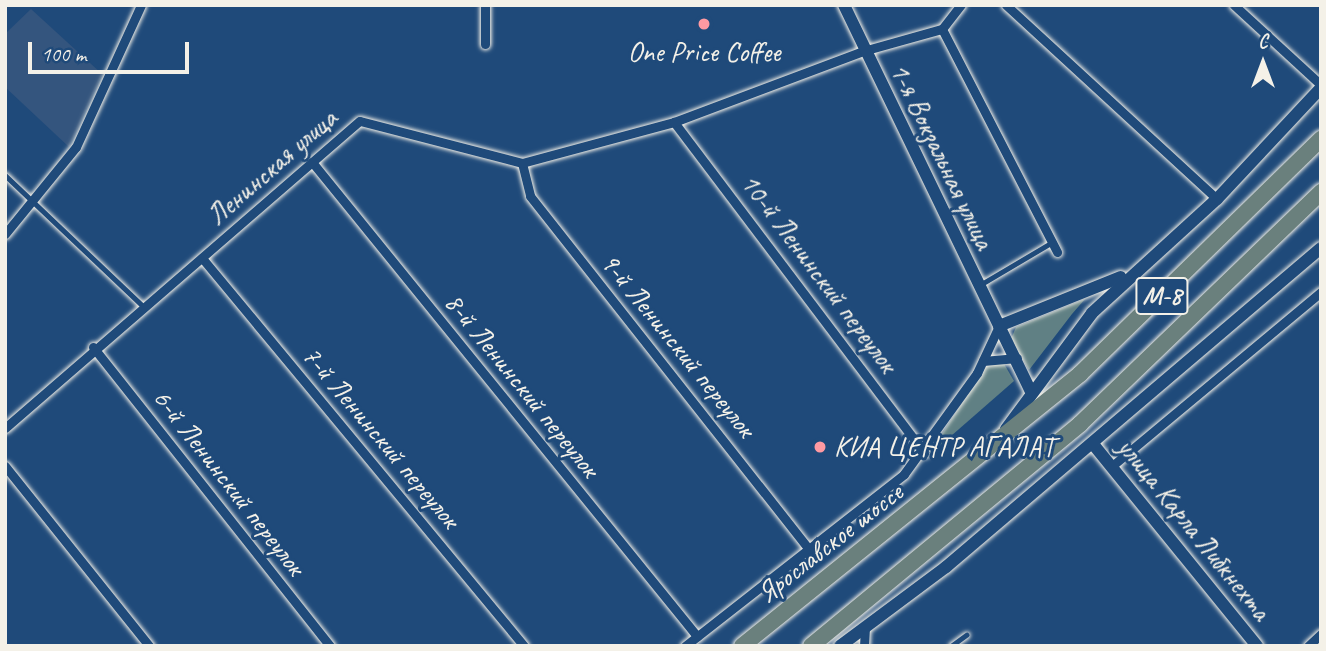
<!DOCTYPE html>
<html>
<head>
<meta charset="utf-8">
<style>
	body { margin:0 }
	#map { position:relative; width:1326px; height:651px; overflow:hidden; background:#1f4a7a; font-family:Caveat,sans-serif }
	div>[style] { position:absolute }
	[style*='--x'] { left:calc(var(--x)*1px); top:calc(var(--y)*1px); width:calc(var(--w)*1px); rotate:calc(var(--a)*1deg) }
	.built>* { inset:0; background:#34557e }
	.green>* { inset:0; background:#608084 }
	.roads { filter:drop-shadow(0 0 2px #f4f1e8) drop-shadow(0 0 2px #f4f1e8) }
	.lane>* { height:4.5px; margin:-2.25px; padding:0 2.25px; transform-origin:2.25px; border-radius:2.25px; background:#1f4a7a }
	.street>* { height:9px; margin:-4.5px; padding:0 4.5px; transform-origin:4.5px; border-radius:4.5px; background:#1f4a7a }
	.secondary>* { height:12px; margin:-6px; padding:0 6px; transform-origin:6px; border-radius:6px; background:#1f4a7a }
	.highway>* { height:16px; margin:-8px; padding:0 8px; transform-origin:8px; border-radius:8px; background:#6a807d }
	.dots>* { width:19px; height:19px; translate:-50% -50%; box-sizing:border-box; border:4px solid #1f4a7a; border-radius:50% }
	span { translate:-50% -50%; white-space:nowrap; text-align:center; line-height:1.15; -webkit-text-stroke:6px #1f4a7a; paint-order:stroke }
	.shield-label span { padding:2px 5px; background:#1f4a7a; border:2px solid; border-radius:5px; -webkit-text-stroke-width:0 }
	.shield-label { font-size:26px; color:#f4f1e8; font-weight:700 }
	.poi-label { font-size:28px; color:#f4f1e8 }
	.left { translate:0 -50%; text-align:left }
	.street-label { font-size:28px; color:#f4f1e8 }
	.frame { position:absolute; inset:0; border:7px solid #f4f1e8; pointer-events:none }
	.north { position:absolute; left:1228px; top:28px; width:70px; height:70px; -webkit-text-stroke:5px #1f4a7a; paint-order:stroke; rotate:0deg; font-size:19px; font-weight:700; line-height:28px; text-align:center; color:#f4f1e8 }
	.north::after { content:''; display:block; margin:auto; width:24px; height:32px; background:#f4f1e8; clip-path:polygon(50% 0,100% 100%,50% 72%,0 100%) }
	.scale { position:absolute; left:28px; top:42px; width:161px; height:32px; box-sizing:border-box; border:4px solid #f4f1e8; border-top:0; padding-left:9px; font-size:21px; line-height:24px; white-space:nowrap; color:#f4f1e8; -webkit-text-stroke:5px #1f4a7a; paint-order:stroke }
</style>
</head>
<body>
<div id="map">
	<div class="built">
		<i style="clip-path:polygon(31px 9px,102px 74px,69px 147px,5px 87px,5px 34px)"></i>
	</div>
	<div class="green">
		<i style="clip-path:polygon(1085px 299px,1072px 314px,1029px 370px,1011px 339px,1016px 327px)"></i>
		<i style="clip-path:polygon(1003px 362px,1014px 381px,927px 457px,986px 366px)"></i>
	</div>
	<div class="roads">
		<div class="lane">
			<i style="--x:5;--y:175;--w:189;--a:43.5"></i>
			<i style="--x:980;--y:285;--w:82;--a:-30.6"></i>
			<i style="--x:951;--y:646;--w:19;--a:-36"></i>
		</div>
		<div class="street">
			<i style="--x:1006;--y:5;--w:287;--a:42.6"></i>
			<i style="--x:1234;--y:5;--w:118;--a:42.6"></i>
			<i style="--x:942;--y:29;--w:251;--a:62.7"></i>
			<i style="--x:485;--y:44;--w:39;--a:-90"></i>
			<i style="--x:674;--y:122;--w:415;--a:52.9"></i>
			<i style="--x:312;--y:162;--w:611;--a:50.92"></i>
			<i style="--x:522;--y:163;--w:34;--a:76"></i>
			<i style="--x:530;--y:196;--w:452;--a:51.7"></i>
			<i style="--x:5;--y:234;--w:112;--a:-50.8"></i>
			<i style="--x:76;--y:147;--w:156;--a:-65.4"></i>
			<i style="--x:202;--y:258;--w:504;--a:50.31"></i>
			<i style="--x:93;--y:347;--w:382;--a:51.6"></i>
			<i style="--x:983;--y:361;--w:34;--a:-5"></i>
			<i style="--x:5;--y:428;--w:469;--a:-40.9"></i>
			<i style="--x:360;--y:121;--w:167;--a:14.5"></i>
			<i style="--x:522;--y:163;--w:157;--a:-15.1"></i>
			<i style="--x:674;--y:122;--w:202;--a:-20.6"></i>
			<i style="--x:863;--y:51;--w:82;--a:-15.6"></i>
			<i style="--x:942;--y:29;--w:31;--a:-52"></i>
			<i style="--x:5;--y:466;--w:231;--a:51.3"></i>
			<i style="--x:1112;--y:466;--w:272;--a:-39.8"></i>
			<i style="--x:685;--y:646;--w:278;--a:-38.1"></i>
			<i style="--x:904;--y:474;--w:125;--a:-54.1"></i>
			<i style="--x:977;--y:373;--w:52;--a:-64.9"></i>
			<i style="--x:864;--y:646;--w:19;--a:-87"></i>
			<i style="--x:1308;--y:646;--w:18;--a:-43"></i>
		</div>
		<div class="secondary">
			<i style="--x:844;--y:5;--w:429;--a:64.2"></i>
			<i style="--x:999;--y:326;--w:131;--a:-21.9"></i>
			<i style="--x:1006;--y:429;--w:144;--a:-53.4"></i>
			<i style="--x:1092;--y:313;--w:169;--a:-42.4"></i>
			<i style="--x:1217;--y:199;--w:152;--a:-46.9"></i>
			<i style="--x:1093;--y:444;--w:260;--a:50.9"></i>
			<i style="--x:840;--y:646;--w:132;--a:-36.7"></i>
			<i style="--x:946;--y:567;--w:492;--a:-40.4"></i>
		</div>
		<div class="highway">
			<i style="--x:742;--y:646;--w:434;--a:-38.8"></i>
			<i style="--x:1080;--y:374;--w:337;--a:-44.3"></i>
			<i style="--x:811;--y:646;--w:349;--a:-39.5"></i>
			<i style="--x:1080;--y:424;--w:335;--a:-43.9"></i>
		</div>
	</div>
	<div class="dots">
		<i style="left:704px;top:24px;background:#ff9aa2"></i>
		<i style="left:820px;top:447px;background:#ff9aa2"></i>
	</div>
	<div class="shield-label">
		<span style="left:1162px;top:296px">М-8</span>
	</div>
	<div class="poi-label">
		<span style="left:704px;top:52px">One Price Coffee</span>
		<span class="left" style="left:834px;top:447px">КИА ЦЕНТР АГАЛАТ</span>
	</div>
	<div class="street-label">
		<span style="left:942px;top:156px;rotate:64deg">1-я Вокзальная улица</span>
		<span style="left:272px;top:167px;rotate:-41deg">Ленинская улица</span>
		<span style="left:819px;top:273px;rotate:53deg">10-й Ленинский переулок</span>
		<span style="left:678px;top:345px;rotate:51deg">9-й Ленинский переулок</span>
		<span style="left:522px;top:385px;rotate:51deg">8-й Ленинский переулок</span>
		<span style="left:381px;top:437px;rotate:50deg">7-й Ленинский переулок</span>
		<span style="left:229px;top:482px;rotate:52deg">6-й Ленинский переулок</span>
		<span style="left:1194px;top:529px;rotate:51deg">улица Карла Либкнехта</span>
		<span style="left:830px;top:543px;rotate:-38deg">Ярославское шоссе</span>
	</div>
	<div class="frame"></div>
	<div class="north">С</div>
	<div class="scale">100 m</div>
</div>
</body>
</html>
